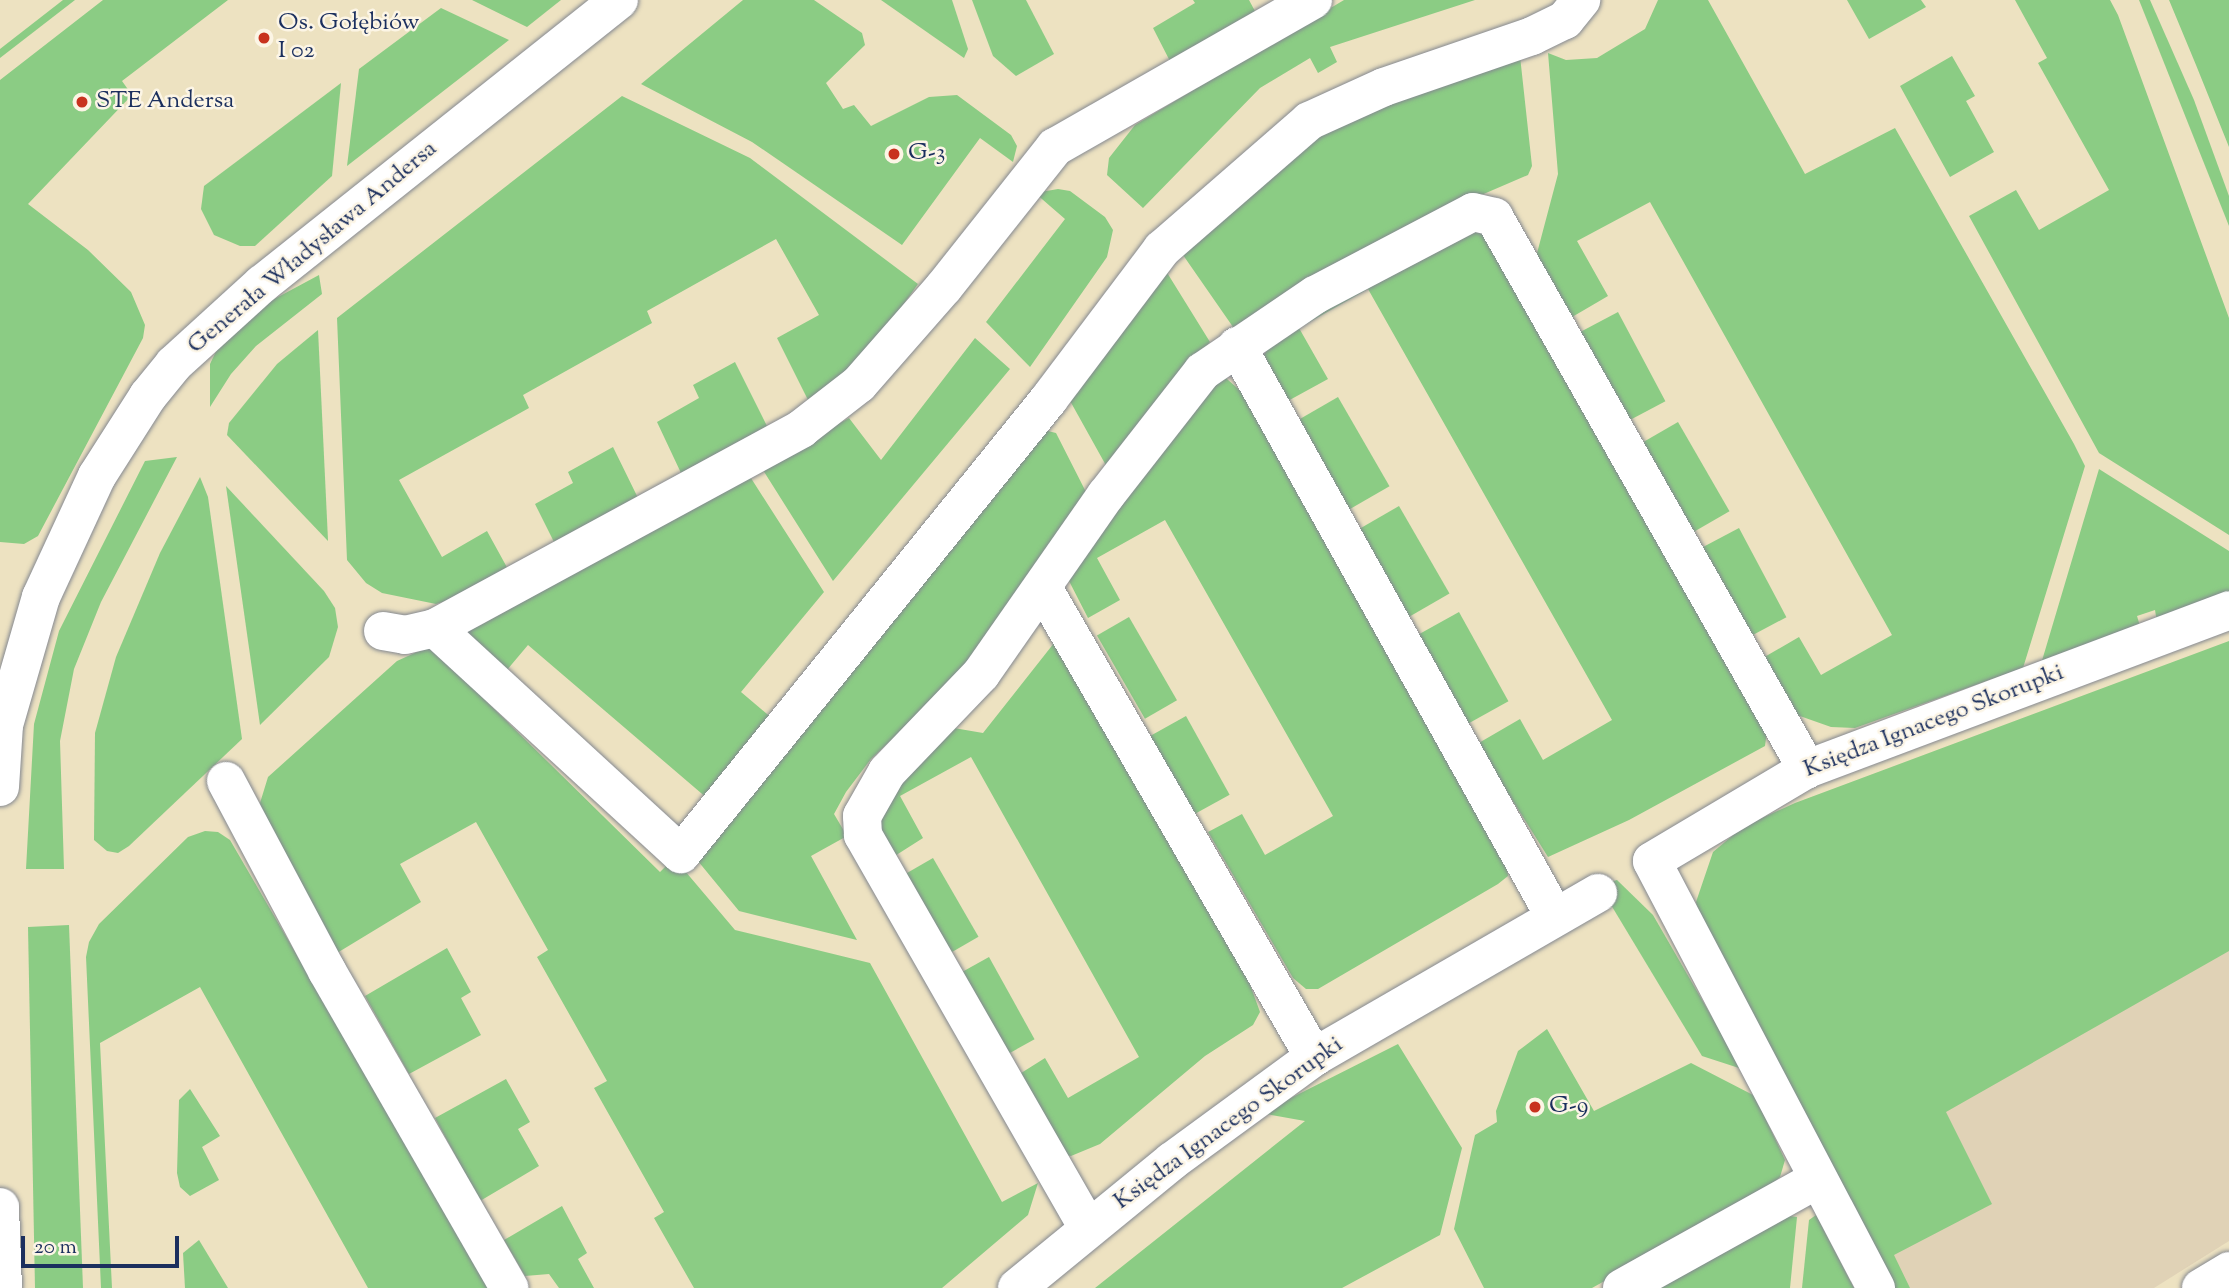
<!DOCTYPE html>
<html>
<head>
<meta charset="utf-8">
<style>
	body { margin:0 }
	#map { position:relative; width:2229px; height:1288px; overflow:hidden; background:#ede2c1; font-family:"Sorts Mill Goudy",serif }
	div>[style] { position:absolute }
	[style*='--x'] { left:calc(var(--x)*1px); top:calc(var(--y)*1px); width:calc(var(--w)*1px); rotate:calc(var(--a)*1deg) }
	.built>* { inset:0; background:#e0d2b6 }
	.green>* { inset:0; background:#8bcc84; transform-origin:0 0 }
	.roads { filter:drop-shadow(0 0 2px #848890) drop-shadow(0 0 2px #848890) }
	.minor>* { height:38px; margin:-19px; padding:0 19px; transform-origin:19px; border-radius:19px; background:#fff }
	.dots>* { width:19px; height:19px; translate:-50% -50%; box-sizing:border-box; border:4px solid #fcf5e5; border-radius:50% }
	span { translate:-50% -50%; white-space:nowrap; text-align:center; line-height:1.15; -webkit-text-stroke:5px #fcf5e5; paint-order:stroke }
	.poi-label { font-size:24px; color:#1b2f5e }
	.left { translate:0 -50%; text-align:left }
	.street-label { font-size:24px; color:#1b2f5e }
	.scale { position:absolute; left:21px; top:1236px; width:158px; height:32px; box-sizing:border-box; border:4px solid #1b2f5e; border-top:0; padding-left:9px; font-size:21px; line-height:24px; white-space:nowrap; color:#1b2f5e; -webkit-text-stroke:5px #fcf5e5; paint-order:stroke }
</style>
</head>
<body>
<div id="map">
	<div class="built">
		<i style="clip-path:polygon(2229px 843px,2229px 1241px,2154px 1288px,1908px 1288px,1805px 1079px)"></i>
	</div>
	<div class="green">
		<i style="clip-path:polygon(63px 0,75px 0,0 58px,0 49px)"></i>
		<i style="clip-path:polygon(103px 0,228px 0,122px 81px,132px 95px,28px 204px,88px 250px,131px 292px,145px 325px,143px 338px,38px 536px,24px 544px,0 542px,0 80px)"></i>
		<i style="clip-path:polygon(472px 0,561px 0,527px 27px)"></i>
		<i style="clip-path:polygon(743px 0,814px 0,862px 33px,865px 45px,826px 83px,843px 109px,854px 105px,871px 126px,929px 97px,957px 95px,1011px 135px,1017px 146px,1013px 162px,980px 138px,902px 245px,752px 142px,641px 84px)"></i>
		<i style="clip-path:polygon(881px 0,952px 0,968px 49px,964px 58px)"></i>
		<i style="clip-path:polygon(972px 0,1026px 0,1054px 54px,1016px 76px,993px 56px)"></i>
		<i style="clip-path:polygon(1193px 0,1249px 0,1256px 13px,1174px 69px,1153px 28px,1195px 3px)"></i>
		<i style="clip-path:polygon(1344px 0,1475px 0,1330px 47px,1337px 62px,1318px 73px,1310px 58px,1260px 88px,1143px 208px,1107px 175px,1109px 158px,1135px 125px)"></i>
		<i style="clip-path:polygon(1658px 0,1708px 0,1805px 174px,1895px 128px,2074px 444px,2085px 466px,2023px 668px,1855px 728px,1831px 727px,1797px 715px,1761px 659px,1799px 637px,1821px 675px,1892px 635px,1650px 202px,1577px 241px,1608px 296px,1567px 320px,1536px 257px,1558px 174px,1548px 53px,1566px 60px,1597px 58px,1645px 29px)"></i>
		<i style="clip-path:polygon(1847px 0,1921px 0,1926px 7px,1869px 39px)"></i>
		<i style="clip-path:polygon(2015px 0,2110px 0,2118px 15px,2229px 318px,2229px 535px,2099px 453px,1969px 216px,2016px 190px,2039px 230px,2109px 190px,2038px 63px,2047px 58px)"></i>
		<i style="clip-path:polygon(2139px 0,2150px 0,2194px 100px,2229px 196px,2229px 226px)"></i>
		<i style="clip-path:polygon(2169px 0,2229px 0,2229px 147px,2196px 65px)"></i>
		<i style="clip-path:polygon(441px 8px,509px 40px,347px 166px,359px 69px)"></i>
		<i style="clip-path:polygon(1520px 56px,1532px 166px,1528px 175px,1407px 227px,1233px 327px,1183px 255px,1283px 159px,1342px 116px)"></i>
		<i style="clip-path:polygon(1952px 56px,1975px 96px,1966px 101px,1994px 152px,1950px 177px,1900px 86px)"></i>
		<i style="clip-path:polygon(341px 83px,332px 176px,255px 246px,240px 246px,214px 235px,201px 209px,204px 186px)"></i>
		<i style="clip-path:polygon(622px 96px,750px 158px,918px 284px,856px 371px,809px 402px,777px 338px,819px 315px,776px 239px,647px 311px,652px 323px,523px 395px,529px 408px,399px 480px,442px 557px,487px 531px,509px 571px,462px 596px,436px 604px,382px 593px,366px 583px,347px 560px,337px 318px)"></i>
		<i style="clip-path:polygon(1058px 189px,1070px 191px,1105px 217px,1113px 230px,1107px 257px,1030px 367px,986px 322px,1065px 219px,1035px 193px)"></i>
		<i style="clip-path:polygon(1483px 228px,1767px 731px,1765px 746px,1629px 820px,1548px 857px,1477px 744px,1520px 719px,1543px 760px,1612px 720px,1368px 289px,1299px 328px,1328px 379px,1286px 402px,1264px 355px,1276px 336px)"></i>
		<i style="clip-path:polygon(1166px 271px,1210px 342px,1138px 425px,1108px 469px,1069px 399px)"></i>
		<i style="clip-path:polygon(319px 275px,322px 294px,256px 346px,231px 374px,210px 407px,210px 364px,221px 341px,265px 304px)"></i>
		<i style="left:1618px;top:312px;width:101px;height:46px;rotate:62deg"></i>
		<i style="clip-path:polygon(318px 330px,328px 540px,328px 541px,227px 435px,229px 423px,277px 364px)"></i>
		<i style="clip-path:polygon(975px 338px,1010px 369px,833px 581px,761px 467px,849px 418px,881px 460px)"></i>
		<i style="clip-path:polygon(735px 362px,767px 426px,681px 473px,657px 422px,699px 398px,693px 385px)"></i>
		<i style="clip-path:polygon(1219px 372px,1244px 394px,1507px 865px,1508px 876px,1498px 884px,1318px 989px,1306px 989px,1293px 978px,1208px 832px,1242px 814px,1265px 855px,1333px 816px,1165px 520px,1097px 558px,1120px 600px,1088px 618px,1068px 579px)"></i>
		<i style="left:1338px;top:397px;width:103px;height:48px;rotate:60deg"></i>
		<i style="left:1678px;top:422px;width:103px;height:46px;rotate:60deg"></i>
		<i style="clip-path:polygon(1044px 430px,1056px 433px,1088px 496px,1002px 620px,944px 690px,871px 759px,846px 792px,834px 814px,847px 836px,811px 856px,857px 940px,739px 911px,693px 855px)"></i>
		<i style="clip-path:polygon(613px 447px,638px 498px,555px 544px,535px 504px,573px 483px,568px 472px)"></i>
		<i style="clip-path:polygon(177px 457px,101px 602px,74px 669px,60px 741px,64px 869px,26px 869px,34px 724px,59px 631px,145px 461px)"></i>
		<i style="clip-path:polygon(2099px 469px,2229px 551px,2229px 597px,2157px 622px,2155px 610px,2137px 616px,2140px 626px,2041px 664px)"></i>
		<i style="clip-path:polygon(749px 475px,824px 592px,741px 692px,773px 719px,708px 799px,528px 645px,502px 676px,456px 634px,479px 626px)"></i>
		<i style="clip-path:polygon(200px 477px,208px 497px,242px 739px,129px 846px,118px 853px,107px 851px,94px 840px,95px 733px,116px 657px,160px 553px)"></i>
		<i style="clip-path:polygon(226px 486px,324px 591px,335px 608px,338px 627px,329px 657px,260px 725px)"></i>
		<i style="left:1399px;top:506px;width:101px;height:51px;rotate:60deg"></i>
		<i style="left:1739px;top:528px;width:101px;height:46px;rotate:62deg"></i>
		<i style="left:1459px;top:612px;width:102px;height:52px;rotate:61deg"></i>
		<i style="left:1129px;top:617px;width:96px;height:37px;rotate:60deg"></i>
		<i style="clip-path:polygon(1058px 638px,1248px 979px,1260px 1012px,1253px 1025px,1205px 1056px,1100px 1144px,1071px 1156px,1062px 1155px,1015px 1077px,1045px 1058px,1068px 1098px,1139px 1057px,971px 757px,900px 796px,923px 838px,890px 859px,881px 838px,879px 812px,948px 727px,983px 733px)"></i>
		<i style="clip-path:polygon(2229px 641px,2229px 951px,1946px 1112px,1992px 1204px,1894px 1255px,1910px 1288px,1891px 1288px,1703px 939px,1696px 902px,1713px 852px,1744px 826px,1795px 803px)"></i>
		<i style="clip-path:polygon(430px 646px,660px 872px,674px 858px,735px 930px,870px 963px,1002px 1202px,1038px 1183px,1028px 1215px,942px 1288px,694px 1288px,654px 1218px,664px 1212px,594px 1088px,607px 1081px,537px 957px,548px 950px,476px 822px,400px 864px,421px 902px,337px 953px,263px 824px,260px 803px,268px 777px,397px 661px)"></i>
		<i style="left:1186px;top:716px;width:90px;height:41px;rotate:61deg"></i>
		<i style="clip-path:polygon(205px 831px,218px 832px,230px 840px,490px 1288px,368px 1288px,200px 987px,100px 1043px,112px 1288px,101px 1288px,86px 957px,89px 942px,99px 924px,188px 837px)"></i>
		<i style="left:933px;top:858px;width:91px;height:38px;rotate:60deg"></i>
		<i style="clip-path:polygon(1617px 880px,1653px 915px,1742px 1069px,1702px 1056px,1599px 885px)"></i>
		<i style="clip-path:polygon(69px 925px,83px 1288px,35px 1288px,28px 927px)"></i>
		<i style="clip-path:polygon(447px 948px,471px 992px,461px 998px,481px 1035px,409px 1074px,365px 996px)"></i>
		<i style="left:989px;top:957px;width:94px;height:38px;rotate:61deg"></i>
		<i style="clip-path:polygon(1547px 1029px,1594px 1111px,1691px 1063px,1755px 1096px,1785px 1160px,1780px 1177px,1759px 1195px,1592px 1288px,1484px 1288px,1454px 1229px,1475px 1135px,1497px 1122px,1496px 1111px,1518px 1051px)"></i>
		<i style="clip-path:polygon(1398px 1044px,1462px 1148px,1440px 1235px,1342px 1288px,1095px 1288px,1305px 1121px,1261px 1113px)"></i>
		<i style="clip-path:polygon(506px 1079px,530px 1122px,518px 1129px,539px 1166px,480px 1201px,435px 1118px)"></i>
		<i style="clip-path:polygon(190px 1089px,220px 1136px,202px 1147px,219px 1180px,190px 1196px,180px 1187px,177px 1173px,179px 1100px)"></i>
		<i style="clip-path:polygon(562px 1206px,587px 1253px,578px 1259px,594px 1288px,559px 1288px,549px 1274px,525px 1276px,504px 1240px)"></i>
		<i style="clip-path:polygon(1816px 1215px,1854px 1288px,1802px 1288px,1809px 1220px)"></i>
		<i style="clip-path:polygon(1789px 1216px,1797px 1217px,1790px 1288px,1659px 1288px)"></i>
		<i style="clip-path:polygon(199px 1240px,228px 1288px,185px 1288px,183px 1253px)"></i>
	</div>
	<div class="roads">
		<div class="minor">
			<i style="--x:1237;--y:346;--w:654;--a:60.89"></i>
			<i style="--x:1043;--y:588;--w:542;--a:59.98"></i>
			<i style="--x:435;--y:628;--w:334;--a:42.6"></i>
			<i style="--x:681;--y:854;--w:585;--a:-51.03"></i>
			<i style="--x:1049;--y:399;--w:188;--a:-53"></i>
			<i style="--x:1162;--y:249;--w:195;--a:-41"></i>
			<i style="--x:1309;--y:121;--w:82;--a:-24.4"></i>
			<i style="--x:1384;--y:87;--w:157;--a:-19"></i>
			<i style="--x:1532;--y:36;--w:37;--a:-26"></i>
			<i style="--x:1565;--y:20;--w:26;--a:-51"></i>
			<i style="--x:383;--y:631;--w:22;--a:10"></i>
			<i style="--x:405;--y:635;--w:31;--a:-13"></i>
			<i style="--x:435;--y:628;--w:417;--a:-28.5"></i>
			<i style="--x:801;--y:429;--w:73;--a:-37.8"></i>
			<i style="--x:859;--y:384;--w:129;--a:-48.8"></i>
			<i style="--x:944;--y:287;--w:179;--a:-51.6"></i>
			<i style="--x:1055;--y:147;--w:297;--a:-29.7"></i>
			<i style="--x:226;--y:781;--w:215;--a:62"></i>
			<i style="--x:327;--y:971;--w:366;--a:60.1"></i>
			<i style="--x:0;--y:787;--w:62;--a:-86.3"></i>
			<i style="--x:4;--y:725;--w:133;--a:-73.9"></i>
			<i style="--x:41;--y:597;--w:133;--a:-65.2"></i>
			<i style="--x:97;--y:476;--w:95;--a:-57.5"></i>
			<i style="--x:148;--y:396;--w:41;--a:-50.9"></i>
			<i style="--x:174;--y:364;--w:119;--a:-42.3"></i>
			<i style="--x:262;--y:284;--w:456;--a:-38.5"></i>
			<i style="--x:0;--y:1207;--w:81;--a:87.9"></i>
			<i style="--x:1088;--y:1228;--w:453;--a:-119.8"></i>
			<i style="--x:863;--y:835;--w:19;--a:-93"></i>
			<i style="--x:862;--y:816;--w:51;--a:-60.4"></i>
			<i style="--x:887;--y:772;--w:136;--a:-46.2"></i>
			<i style="--x:981;--y:674;--w:218;--a:-55.1"></i>
			<i style="--x:1106;--y:495;--w:157;--a:-52"></i>
			<i style="--x:1203;--y:371;--w:135;--a:-34.2"></i>
			<i style="--x:1315;--y:295;--w:178;--a:-27.7"></i>
			<i style="--x:1473;--y:212;--w:22;--a:13"></i>
			<i style="--x:1494;--y:217;--w:635;--a:60.45"></i>
			<i style="--x:1017;--y:1288;--w:200;--a:-39.3"></i>
			<i style="--x:1172;--y:1161;--w:176;--a:-36.2"></i>
			<i style="--x:1314;--y:1057;--w:328;--a:-30"></i>
			<i style="--x:1622;--y:1288;--w:224;--a:-29.1"></i>
			<i style="--x:1876;--y:1288;--w:482;--a:-117.7"></i>
			<i style="--x:1652;--y:861;--w:180;--a:-30.7"></i>
			<i style="--x:1807;--y:769;--w:451;--a:-20.6"></i>
			<i style="--x:2201;--y:1288;--w:33;--a:-31"></i>
		</div>
	</div>
	<div class="dots">
		<i style="left:264px;top:38px;background:#c8321e"></i>
		<i style="left:82px;top:102px;background:#c8321e"></i>
		<i style="left:894px;top:154px;background:#c8321e"></i>
		<i style="left:1535px;top:1107px;background:#c8321e"></i>
	</div>
	<div class="poi-label">
		<span class="left" style="left:278px;top:38px">Os. Gołębiów<br>I 02</span>
		<span class="left" style="left:96px;top:102px">STE Andersa</span>
		<span class="left" style="left:908px;top:154px">G-3</span>
		<span class="left" style="left:1549px;top:1107px">G-9</span>
	</div>
	<div class="street-label">
		<span style="left:313px;top:248px;rotate:-40deg">Generała Władysława Andersa</span>
		<span style="left:1934px;top:722px;rotate:-21deg">Księdza Ignacego Skorupki</span>
		<span style="left:1229px;top:1124px;rotate:-36deg">Księdza Ignacego Skorupki</span>
	</div>
	<div class="scale">20 m</div>
</div>
</body>
</html>
